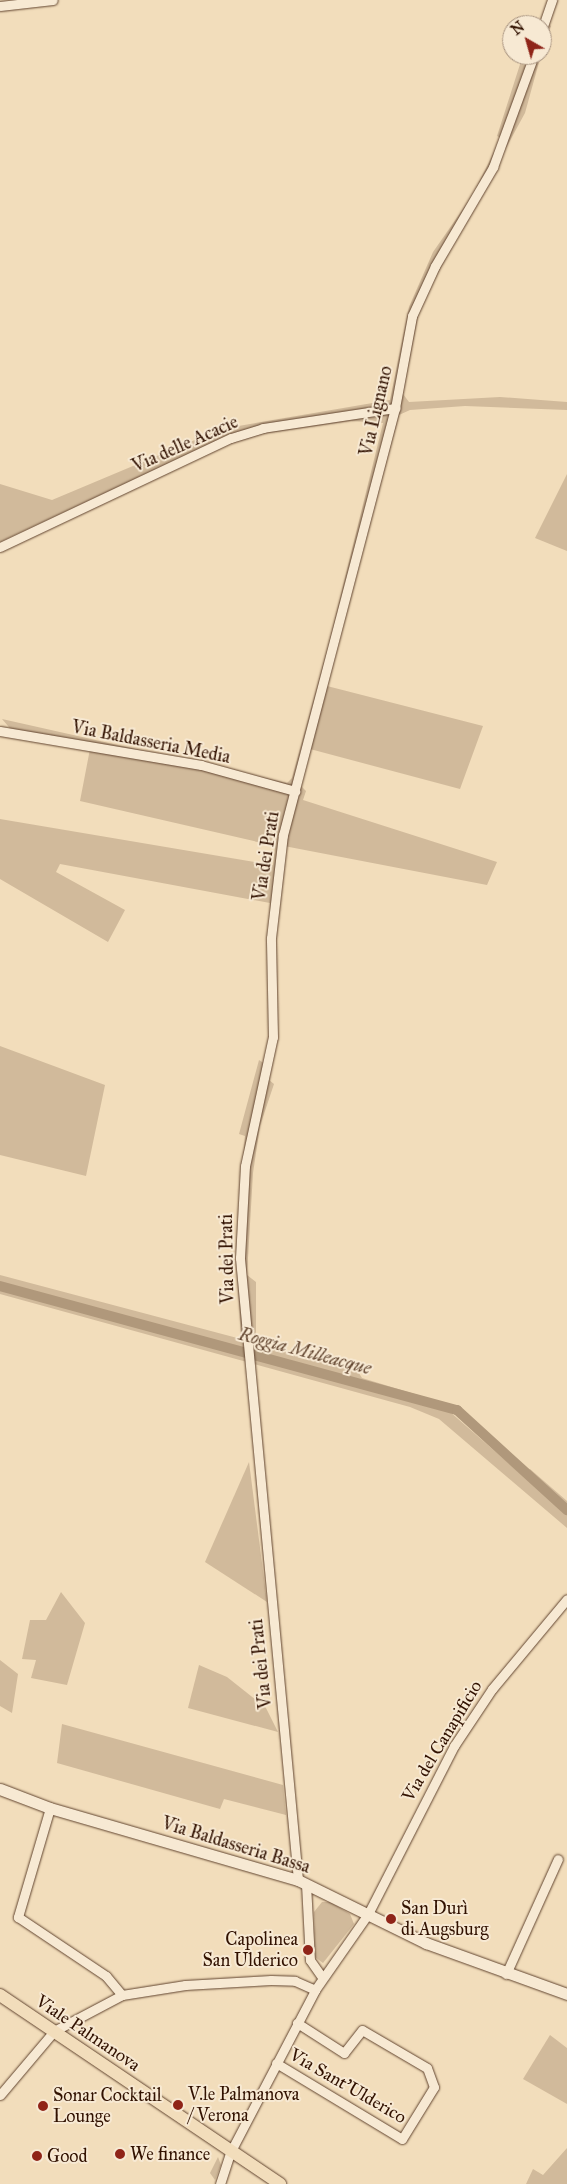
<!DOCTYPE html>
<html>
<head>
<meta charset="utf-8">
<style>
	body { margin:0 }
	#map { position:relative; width:567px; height:2184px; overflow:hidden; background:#f2ddbb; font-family:"IM FELL Great Primer",serif }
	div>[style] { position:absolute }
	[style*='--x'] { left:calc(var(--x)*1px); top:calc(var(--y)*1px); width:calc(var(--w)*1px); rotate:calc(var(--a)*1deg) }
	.green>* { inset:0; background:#d1ba9b }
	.canal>* { height:10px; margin:-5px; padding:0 5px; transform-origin:5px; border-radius:5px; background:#b0987b }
	.roads { filter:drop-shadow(0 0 1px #61442f) drop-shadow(0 0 1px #61442f) }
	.street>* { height:9px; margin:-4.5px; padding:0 4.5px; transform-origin:4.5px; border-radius:4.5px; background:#f7e9d3 }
	.secondary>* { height:11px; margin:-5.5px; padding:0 5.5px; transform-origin:5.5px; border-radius:5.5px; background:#f7e9d3 }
	.primary>* { height:12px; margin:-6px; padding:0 6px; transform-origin:6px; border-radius:6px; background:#f2ddbb }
	.dots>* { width:14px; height:14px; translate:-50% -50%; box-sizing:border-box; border:2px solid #f7e9d3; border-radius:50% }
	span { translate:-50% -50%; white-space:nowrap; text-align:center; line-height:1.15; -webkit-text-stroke:4px #f7e9d3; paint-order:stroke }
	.street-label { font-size:18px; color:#311100 }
	.poi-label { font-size:18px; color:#311100 }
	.left { translate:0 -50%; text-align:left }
	.right { translate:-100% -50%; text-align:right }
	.water-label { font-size:19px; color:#644731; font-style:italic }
	.north { position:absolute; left:502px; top:15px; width:50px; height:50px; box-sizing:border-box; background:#f7e9d3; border:1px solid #a8937f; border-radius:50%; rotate:322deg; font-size:14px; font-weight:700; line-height:20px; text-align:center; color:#311100 }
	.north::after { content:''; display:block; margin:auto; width:18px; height:22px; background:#8f2418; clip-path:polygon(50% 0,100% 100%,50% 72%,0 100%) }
</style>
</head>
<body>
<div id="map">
	<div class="green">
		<i style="clip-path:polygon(541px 18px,551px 26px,542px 53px,542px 25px,537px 25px)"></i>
		<i style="clip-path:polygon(523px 55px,541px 55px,525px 113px,420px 306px,403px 394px,409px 402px,500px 397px,567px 402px,567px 410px,465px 406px,410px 410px,399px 415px,327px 686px,483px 726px,460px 789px,310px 749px,300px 785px,306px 791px,303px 800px,497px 862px,487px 885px,284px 846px,274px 945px,278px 1022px,269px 1080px,274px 1084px,260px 1126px,253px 1173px,247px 1275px,256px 1282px,256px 1344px,357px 1370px,362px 1378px,451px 1405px,449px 1411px,523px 1476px,530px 1469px,567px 1501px,567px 1528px,439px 1419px,410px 1407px,0 1294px,0 1275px,241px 1339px,236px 1249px,245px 1136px,239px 1134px,259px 1060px,265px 1064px,270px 1035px,270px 903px,60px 864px,56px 872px,125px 910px,108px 942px,0 879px,0 819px,273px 865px,275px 846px,80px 801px,90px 749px,14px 733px,2px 719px,287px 783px,292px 778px,329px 643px,383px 423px,351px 421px,262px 434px,227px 445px,224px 437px,0 542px,0 484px,52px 500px,221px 429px,390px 400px,409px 307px,433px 252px,472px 196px,501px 138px,497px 136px)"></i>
		<i style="clip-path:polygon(567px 474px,567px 551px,535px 538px)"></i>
		<i style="clip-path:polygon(0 1046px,105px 1085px,86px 1176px,0 1155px)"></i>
		<i style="clip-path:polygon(249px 1462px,267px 1602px,205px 1562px)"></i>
		<i style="clip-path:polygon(61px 1592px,85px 1623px,67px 1685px,31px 1678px,36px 1660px,22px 1659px,30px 1620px,46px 1620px)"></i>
		<i style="clip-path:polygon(0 1660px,18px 1674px,12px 1713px,0 1706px)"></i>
		<i style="clip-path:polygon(199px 1665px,227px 1677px,266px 1708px,278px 1732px,188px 1708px)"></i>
		<i style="clip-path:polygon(62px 1724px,283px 1785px,286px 1815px,224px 1799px,220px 1809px,57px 1763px)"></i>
		<i style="clip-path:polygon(322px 1902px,330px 1902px,350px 1914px,354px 1924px,323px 1963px,315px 1957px,314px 1912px)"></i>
		<i style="clip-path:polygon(550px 2035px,567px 2048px,567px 2104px,523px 2079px)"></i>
		<i style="clip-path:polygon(567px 2148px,567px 2184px,526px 2184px,533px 2169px,543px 2175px)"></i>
		<i style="clip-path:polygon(218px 2157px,221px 2165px,215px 2180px,210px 2173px)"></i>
	</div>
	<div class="canal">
		<i style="--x:0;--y:1286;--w:474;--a:15.2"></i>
		<i style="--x:457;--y:1410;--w:149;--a:42.3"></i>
	</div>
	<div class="roads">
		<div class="street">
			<i style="--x:0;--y:6;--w:53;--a:-6.5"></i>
			<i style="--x:542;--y:29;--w:31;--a:-71"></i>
			<i style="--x:0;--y:547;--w:255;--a:-25.3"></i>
			<i style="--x:231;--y:438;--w:34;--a:-17"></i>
			<i style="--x:263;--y:428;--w:134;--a:-8.6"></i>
			<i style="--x:0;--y:731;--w:204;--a:9.6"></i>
			<i style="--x:201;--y:765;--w:98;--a:15.5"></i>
			<i style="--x:50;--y:1808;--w:114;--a:106.4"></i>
			<i style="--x:18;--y:1917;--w:106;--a:33.8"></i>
			<i style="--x:106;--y:1976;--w:25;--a:50"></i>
			<i style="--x:298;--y:1880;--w:625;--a:-95.33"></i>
			<i style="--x:240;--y:1258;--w:92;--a:-86.9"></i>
			<i style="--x:245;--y:1166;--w:132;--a:-77.8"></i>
			<i style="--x:273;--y:1037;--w:99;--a:-91.2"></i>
			<i style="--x:271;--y:938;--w:104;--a:-83.4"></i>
			<i style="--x:283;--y:835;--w:441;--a:-75.3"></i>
			<i style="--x:395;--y:408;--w:94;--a:-79.5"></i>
			<i style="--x:412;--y:316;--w:55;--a:-65.3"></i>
			<i style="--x:435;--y:266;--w:115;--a:-59.6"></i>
			<i style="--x:493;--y:167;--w:119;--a:-69.9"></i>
			<i style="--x:306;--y:1884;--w:76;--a:87"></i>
			<i style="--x:310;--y:1960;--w:21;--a:55"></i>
			<i style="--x:506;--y:1974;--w:126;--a:-65.7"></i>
			<i style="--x:276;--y:2063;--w:147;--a:31.1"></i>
			<i style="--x:402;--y:2139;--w:61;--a:-58.4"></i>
			<i style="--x:434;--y:2087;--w:20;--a:-110"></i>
			<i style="--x:427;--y:2068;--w:75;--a:-149.7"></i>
			<i style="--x:362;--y:2030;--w:29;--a:128"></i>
			<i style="--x:344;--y:2053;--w:56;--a:-147.4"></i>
			<i style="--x:0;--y:2095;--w:84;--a:-49.8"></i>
			<i style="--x:54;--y:2031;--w:77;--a:-27.9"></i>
			<i style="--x:122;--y:1995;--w:64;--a:-9"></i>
			<i style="--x:185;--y:1985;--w:86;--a:-3.3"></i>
			<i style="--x:271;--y:1980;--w:24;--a:2"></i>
			<i style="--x:295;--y:1981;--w:22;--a:24"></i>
			<i style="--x:220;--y:2184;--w:35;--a:-72"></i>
			<i style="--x:231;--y:2151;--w:182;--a:-62.4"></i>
			<i style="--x:315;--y:1990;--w:93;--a:-55.1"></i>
			<i style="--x:368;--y:1914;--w:189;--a:-62.9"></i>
			<i style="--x:454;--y:1746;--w:69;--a:-56.3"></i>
			<i style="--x:492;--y:1689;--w:117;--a:-50.2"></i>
		</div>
		<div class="secondary">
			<i style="--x:0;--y:1789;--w:53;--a:20.8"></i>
			<i style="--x:50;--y:1808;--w:258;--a:16.2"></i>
			<i style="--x:298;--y:1880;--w:143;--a:26.2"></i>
			<i style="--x:426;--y:1943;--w:150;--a:19.9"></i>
		</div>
		<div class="primary">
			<i style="--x:0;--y:1995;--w:338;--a:34"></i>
		</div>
	</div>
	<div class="dots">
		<i style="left:391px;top:1919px;background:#8f2418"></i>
		<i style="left:308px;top:1950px;background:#8f2418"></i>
		<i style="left:178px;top:2105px;background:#8f2418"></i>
		<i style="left:43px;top:2106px;background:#8f2418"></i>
		<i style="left:120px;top:2154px;background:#8f2418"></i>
		<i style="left:37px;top:2156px;background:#8f2418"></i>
	</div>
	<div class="street-label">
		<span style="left:376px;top:411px;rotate:-77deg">Via Lignano</span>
		<span style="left:185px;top:444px;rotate:-24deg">Via delle Acacie</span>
		<span style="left:151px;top:742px;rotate:11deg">Via Baldasseria Media</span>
		<span style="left:266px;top:856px;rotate:-81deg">Via dei Prati</span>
		<span style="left:227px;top:1259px;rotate:-91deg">Via dei Prati</span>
		<span style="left:261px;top:1664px;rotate:-96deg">Via dei Prati</span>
		<span style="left:442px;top:1741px;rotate:-59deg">Via del Canapificio</span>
		<span style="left:236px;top:1845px;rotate:17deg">Via Baldasseria Bassa</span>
		<span style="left:88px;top:2033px;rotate:34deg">Viale Palmanova</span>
		<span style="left:348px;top:2086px;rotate:30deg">Via Sant'Ulderico</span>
	</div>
	<div class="poi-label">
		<span class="left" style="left:401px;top:1919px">San Durì<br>di Augsburg</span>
		<span class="right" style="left:298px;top:1950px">Capolinea<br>San Ulderico</span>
		<span class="left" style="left:188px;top:2105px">V.le Palmanova<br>/ Verona</span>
		<span class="left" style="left:53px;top:2106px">Sonar Cocktail<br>Lounge</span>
		<span class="left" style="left:130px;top:2154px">We finance</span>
		<span class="left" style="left:47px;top:2156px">Good</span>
	</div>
	<div class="water-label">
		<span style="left:305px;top:1351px;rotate:15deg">Roggia Milleacque</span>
	</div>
	<div class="north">N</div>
</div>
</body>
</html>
